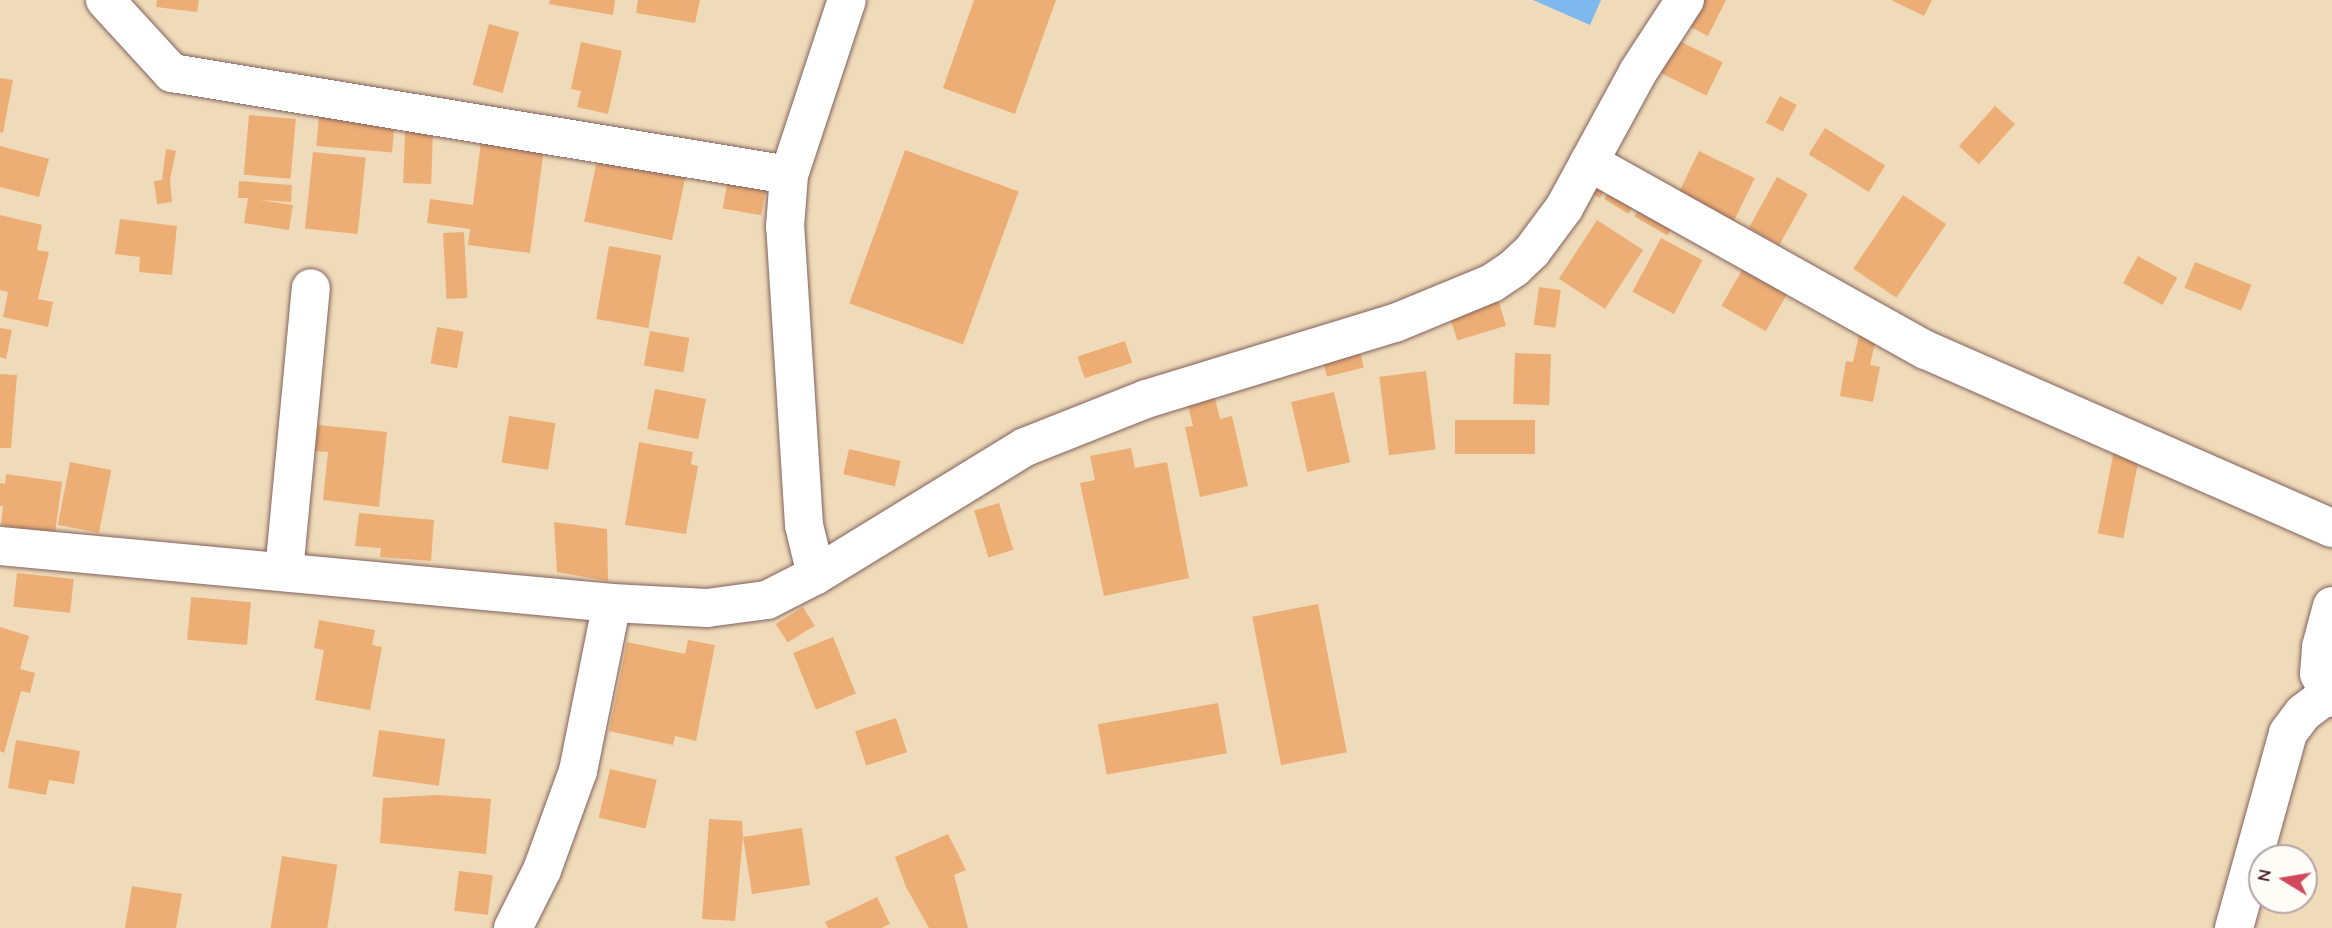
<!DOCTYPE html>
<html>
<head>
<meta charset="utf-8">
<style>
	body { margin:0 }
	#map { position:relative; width:2332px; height:928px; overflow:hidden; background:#efdbb9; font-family:"Comic Neue",sans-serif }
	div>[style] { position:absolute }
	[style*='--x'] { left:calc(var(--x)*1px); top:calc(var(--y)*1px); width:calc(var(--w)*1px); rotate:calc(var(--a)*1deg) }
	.water>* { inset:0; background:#7eb8ef }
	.building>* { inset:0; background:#ecae75; transform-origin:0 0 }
	.roads { filter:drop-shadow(0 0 2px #84615d) drop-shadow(0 0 2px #84615d) }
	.minor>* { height:38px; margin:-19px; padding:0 19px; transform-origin:19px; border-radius:19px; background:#fff }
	span { translate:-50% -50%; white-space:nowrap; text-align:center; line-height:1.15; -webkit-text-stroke:6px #fdfcf7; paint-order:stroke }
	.north { position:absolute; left:2248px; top:844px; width:70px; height:70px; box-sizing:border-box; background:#fdfcf7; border:2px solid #b5a4a5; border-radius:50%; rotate:281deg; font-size:19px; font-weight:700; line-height:28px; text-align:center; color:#4a1f2b }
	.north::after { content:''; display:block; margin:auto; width:24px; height:32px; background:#d1495b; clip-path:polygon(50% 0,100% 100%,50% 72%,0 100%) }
</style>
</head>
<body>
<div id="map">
	<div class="water">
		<i style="clip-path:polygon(1533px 0,1601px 0,1590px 25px)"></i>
	</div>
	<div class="building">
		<i style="clip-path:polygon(157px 0,199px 0,197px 12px,156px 7px)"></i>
		<i style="clip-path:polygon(550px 0,615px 0,613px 15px,549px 4px)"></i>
		<i style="clip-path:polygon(638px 0,700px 0,695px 23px,636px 13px)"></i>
		<i style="clip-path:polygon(974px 0,1056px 0,1015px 114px,943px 88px)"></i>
		<i style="clip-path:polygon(1690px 0,1726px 0,1708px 36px,1679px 21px)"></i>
		<i style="clip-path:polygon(1891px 0,1932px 0,1924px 16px)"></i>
		<i style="left:489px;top:24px;width:31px;height:63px;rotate:15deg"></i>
		<i style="left:1667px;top:35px;width:62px;height:37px;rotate:26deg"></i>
		<i style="clip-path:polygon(581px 42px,622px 51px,608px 114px,577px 107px,581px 91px,571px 89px)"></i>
		<i style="clip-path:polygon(0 78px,13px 80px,3px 133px,0 132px)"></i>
		<i style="left:1780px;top:96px;width:19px;height:30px;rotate:28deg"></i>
		<i style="left:1995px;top:106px;width:27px;height:54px;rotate:42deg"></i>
		<i style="left:249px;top:115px;width:47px;height:60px;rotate:5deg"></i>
		<i style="left:319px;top:116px;width:76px;height:30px;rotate:5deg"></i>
		<i style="left:1825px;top:128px;width:71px;height:31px;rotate:32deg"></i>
		<i style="left:405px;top:131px;width:28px;height:52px;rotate:2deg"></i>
		<i style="clip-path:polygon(482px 133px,545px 141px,530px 253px,468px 245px,470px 229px,427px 223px,430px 199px,473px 205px)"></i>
		<i style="clip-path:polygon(0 146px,49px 159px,39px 197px,0 187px)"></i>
		<i style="clip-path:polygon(166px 149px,176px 151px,170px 179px,172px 202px,157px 204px,154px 181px,162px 180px)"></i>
		<i style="left:905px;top:150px;width:121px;height:163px;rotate:20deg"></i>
		<i style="left:599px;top:151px;width:90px;height:72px;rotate:12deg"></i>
		<i style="left:1699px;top:151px;width:62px;height:48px;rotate:26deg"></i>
		<i style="left:313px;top:152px;width:53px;height:77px;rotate:6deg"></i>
		<i style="left:729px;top:173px;width:39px;height:36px;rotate:10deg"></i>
		<i style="left:1777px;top:177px;width:35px;height:58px;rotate:29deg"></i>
		<i style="clip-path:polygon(1610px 179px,1600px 198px,1588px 192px)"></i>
		<i style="clip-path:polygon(239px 181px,292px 185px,291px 202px,259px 200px,293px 205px,289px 230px,244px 223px,248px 198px,238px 198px)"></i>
		<i style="left:1615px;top:182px;width:28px;height:20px;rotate:32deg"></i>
		<i style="left:1903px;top:195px;width:52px;height:89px;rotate:34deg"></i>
		<i style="left:1644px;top:200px;width:38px;height:19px;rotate:30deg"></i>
		<i style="clip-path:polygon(0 215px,42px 225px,37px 250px,49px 252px,38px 299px,53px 302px,48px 327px,3px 317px,8px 292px,0 290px)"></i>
		<i style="clip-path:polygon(120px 219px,177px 226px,172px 275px,139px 272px,140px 257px,115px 254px)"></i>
		<i style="left:1597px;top:220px;width:55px;height:70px;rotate:33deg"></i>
		<i style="left:464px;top:232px;width:66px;height:21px;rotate:87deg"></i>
		<i style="left:1661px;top:238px;width:47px;height:61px;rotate:28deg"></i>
		<i style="left:609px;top:246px;width:53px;height:74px;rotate:10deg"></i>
		<i style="left:2138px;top:256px;width:45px;height:31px;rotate:29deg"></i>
		<i style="left:1749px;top:258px;width:51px;height:55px;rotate:30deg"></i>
		<i style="left:2195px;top:262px;width:61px;height:28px;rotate:22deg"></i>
		<i style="left:1539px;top:287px;width:22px;height:38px;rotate:8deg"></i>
		<i style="left:1497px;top:296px;width:31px;height:51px;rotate:73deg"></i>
		<i style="clip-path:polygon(1861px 326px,1878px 330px,1870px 365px,1880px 367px,1873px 402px,1840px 396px,1846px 361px,1853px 362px)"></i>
		<i style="left:437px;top:327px;width:27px;height:37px;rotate:10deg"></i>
		<i style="clip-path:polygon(0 328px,12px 330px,6px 359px,0 357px)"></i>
		<i style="left:650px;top:331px;width:40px;height:35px;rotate:10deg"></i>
		<i style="left:1125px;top:341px;width:23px;height:50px;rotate:72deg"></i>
		<i style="left:1360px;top:352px;width:16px;height:38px;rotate:76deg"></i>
		<i style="left:1515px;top:353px;width:36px;height:51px;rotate:2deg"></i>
		<i style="left:1426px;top:371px;width:79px;height:47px;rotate:83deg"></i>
		<i style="clip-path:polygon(0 374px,17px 375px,11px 448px,0 448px)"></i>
		<i style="left:655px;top:389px;width:52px;height:41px;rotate:11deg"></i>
		<i style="clip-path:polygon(1213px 390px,1220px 419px,1232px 416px,1248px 486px,1200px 497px,1185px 427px,1193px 426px,1186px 397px)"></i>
		<i style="left:1334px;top:392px;width:72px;height:44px;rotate:77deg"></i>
		<i style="left:509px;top:416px;width:47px;height:47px;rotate:9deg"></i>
		<i style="left:1535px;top:420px;width:34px;height:80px;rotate:90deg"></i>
		<i style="clip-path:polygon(318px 425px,387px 432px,379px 507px,323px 500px,328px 452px,315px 451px)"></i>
		<i style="clip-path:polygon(639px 442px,693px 452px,691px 464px,698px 466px,686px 534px,625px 525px)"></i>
		<i style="left:2115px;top:445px;width:26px;height:90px;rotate:11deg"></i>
		<i style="clip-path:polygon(1131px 448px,1135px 468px,1167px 462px,1189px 578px,1104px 596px,1080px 483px,1095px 480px,1090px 456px)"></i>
		<i style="left:849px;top:449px;width:53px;height:26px;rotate:13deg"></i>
		<i style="left:70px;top:462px;width:42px;height:64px;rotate:11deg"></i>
		<i style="clip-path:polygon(6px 474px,62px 482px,55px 533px,1px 525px,3px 506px,0 506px,0 483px,5px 484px)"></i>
		<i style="left:999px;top:503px;width:49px;height:26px;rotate:73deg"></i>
		<i style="clip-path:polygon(359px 513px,434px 520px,431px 561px,380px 557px,381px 548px,355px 546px)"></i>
		<i style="clip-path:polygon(554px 522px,607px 529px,608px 581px,557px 572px)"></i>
		<i style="left:17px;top:573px;width:57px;height:34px;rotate:6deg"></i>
		<i style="left:191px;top:597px;width:60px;height:43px;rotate:5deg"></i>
		<i style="left:1318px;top:604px;width:151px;height:67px;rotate:79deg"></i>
		<i style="left:803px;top:607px;width:22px;height:32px;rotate:58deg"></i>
		<i style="clip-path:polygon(319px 620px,375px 630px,372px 645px,382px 647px,370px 710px,315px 700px,324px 650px,314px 648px)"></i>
		<i style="clip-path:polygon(0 627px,29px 636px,20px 669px,35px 673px,30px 693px,21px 691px,4px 753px,0 751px)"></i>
		<i style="left:833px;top:637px;width:61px;height:43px;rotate:68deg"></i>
		<i style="clip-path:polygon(688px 640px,715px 645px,696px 741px,675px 736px,673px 745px,609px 731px,627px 642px,685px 654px)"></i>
		<i style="left:1218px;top:703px;width:51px;height:122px;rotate:80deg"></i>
		<i style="left:896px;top:718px;width:36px;height:43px;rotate:72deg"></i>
		<i style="left:379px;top:730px;width:67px;height:47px;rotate:8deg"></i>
		<i style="clip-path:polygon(16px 740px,80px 751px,74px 784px,49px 780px,46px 795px,8px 788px)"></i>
		<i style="left:610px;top:769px;width:48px;height:50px;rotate:13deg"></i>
		<i style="clip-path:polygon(437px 795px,491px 799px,486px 854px,380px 843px,383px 798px)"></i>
		<i style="clip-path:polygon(709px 819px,742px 821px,743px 837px,802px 828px,810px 885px,752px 894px,743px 837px,735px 921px,702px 919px)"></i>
		<i style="clip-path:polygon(948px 834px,966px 870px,954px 875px,968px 928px,929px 928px,906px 887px,895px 857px)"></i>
		<i style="left:282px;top:856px;width:56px;height:73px;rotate:9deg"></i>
		<i style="left:459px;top:871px;width:34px;height:40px;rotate:7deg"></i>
		<i style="clip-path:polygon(132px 886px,182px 894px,176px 928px,125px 928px)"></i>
		<i style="clip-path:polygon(877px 897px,890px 924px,881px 928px,828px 928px,825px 922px)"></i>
	</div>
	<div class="roads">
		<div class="minor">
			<i style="--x:105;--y:0;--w:99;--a:47.5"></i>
			<i style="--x:172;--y:73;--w:625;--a:9.39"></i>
			<i style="--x:1589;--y:162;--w:386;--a:29.2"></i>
			<i style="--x:1926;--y:350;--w:443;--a:23.7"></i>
			<i style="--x:0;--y:546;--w:615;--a:5.32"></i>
			<i style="--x:612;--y:603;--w:95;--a:3"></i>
			<i style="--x:707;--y:608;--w:61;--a:-7.6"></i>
			<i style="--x:767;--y:600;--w:55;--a:-27"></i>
			<i style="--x:816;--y:575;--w:245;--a:-31.5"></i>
			<i style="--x:1025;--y:447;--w:130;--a:-21.6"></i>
			<i style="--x:1146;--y:399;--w:260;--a:-17"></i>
			<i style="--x:1395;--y:323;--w:105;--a:-22.4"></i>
			<i style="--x:1492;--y:283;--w:27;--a:-34"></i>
			<i style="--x:1514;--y:268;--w:25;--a:-43"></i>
			<i style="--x:1532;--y:251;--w:54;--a:-53.3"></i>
			<i style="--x:1564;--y:208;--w:155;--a:-61.4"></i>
			<i style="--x:1638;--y:72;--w:86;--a:-56.9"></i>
			<i style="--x:284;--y:572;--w:285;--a:-84.6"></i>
			<i style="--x:816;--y:575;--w:51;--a:-103.5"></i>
			<i style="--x:804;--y:525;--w:299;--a:-93.6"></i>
			<i style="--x:785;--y:227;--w:52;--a:-85.6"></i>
			<i style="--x:789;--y:175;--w:184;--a:-71.7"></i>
			<i style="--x:2332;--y:606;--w:42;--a:105"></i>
			<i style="--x:2321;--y:647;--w:27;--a:94"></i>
			<i style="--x:2319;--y:674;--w:27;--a:62"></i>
			<i style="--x:513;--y:928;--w:65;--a:-63.4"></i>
			<i style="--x:542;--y:870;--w:105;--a:-70"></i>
			<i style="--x:578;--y:771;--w:171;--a:-78.6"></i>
			<i style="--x:2234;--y:928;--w:202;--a:-74.5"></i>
			<i style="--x:2288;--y:733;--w:25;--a:-53"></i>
			<i style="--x:2303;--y:713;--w:31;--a:-37"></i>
		</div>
	</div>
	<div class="north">N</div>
</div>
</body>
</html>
